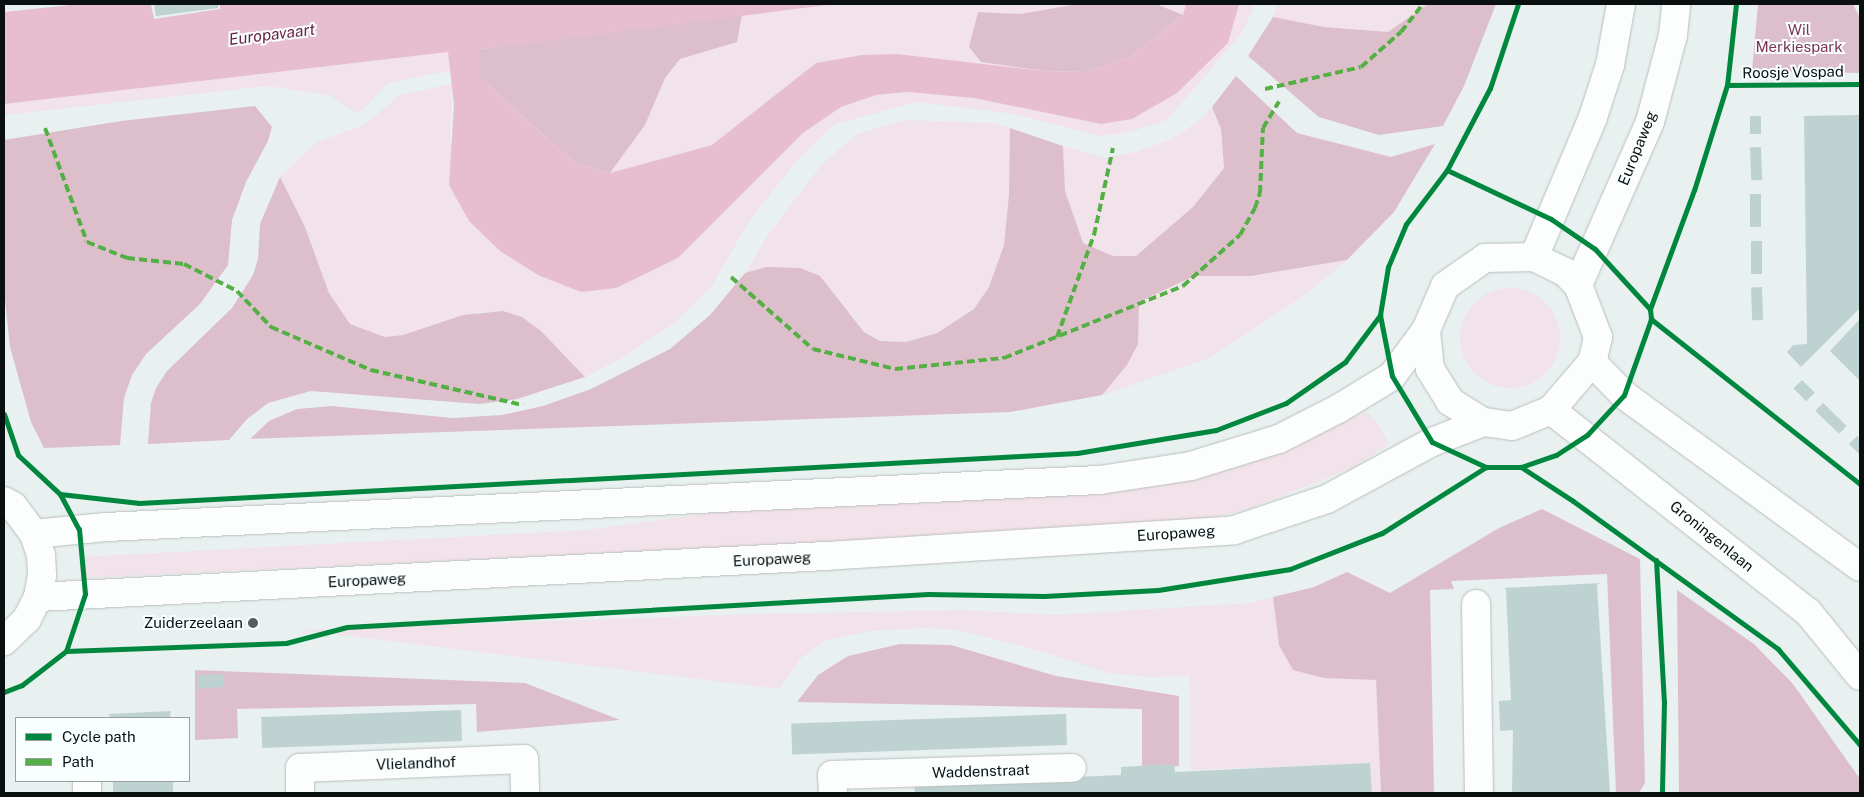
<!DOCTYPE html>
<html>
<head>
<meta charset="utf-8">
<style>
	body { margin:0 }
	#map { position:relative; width:1864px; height:797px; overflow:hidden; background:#e8f0f0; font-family:"Public Sans",sans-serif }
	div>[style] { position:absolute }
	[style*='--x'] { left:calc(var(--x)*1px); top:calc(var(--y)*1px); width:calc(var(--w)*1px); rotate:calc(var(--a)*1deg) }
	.green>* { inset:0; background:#f2e2e9 }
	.round { border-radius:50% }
	.forest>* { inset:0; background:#ddbfcc }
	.water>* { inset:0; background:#e7becf }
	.building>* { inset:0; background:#bfd2d2; transform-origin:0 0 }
	.roads { filter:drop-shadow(0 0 1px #b9bebe) drop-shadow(0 0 1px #b9bebe) }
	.minor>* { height:28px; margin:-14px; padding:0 14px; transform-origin:14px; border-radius:14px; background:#fcfdfd }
	.major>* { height:28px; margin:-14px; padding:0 14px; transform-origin:14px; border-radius:14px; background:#fcfdfd }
	.quiet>* { height:4px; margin-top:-2px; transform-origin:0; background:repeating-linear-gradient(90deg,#54b044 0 8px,transparent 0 12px) }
	.cycleway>* { height:5px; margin:-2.5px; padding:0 2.5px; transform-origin:2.5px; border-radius:2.5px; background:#00873e }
	.dots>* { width:14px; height:14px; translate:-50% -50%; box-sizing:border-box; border:2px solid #f9ffff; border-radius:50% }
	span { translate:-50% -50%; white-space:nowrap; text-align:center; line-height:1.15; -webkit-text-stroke:4px #f9ffff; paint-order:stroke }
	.park-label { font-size:15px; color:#7e3557 }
	.street-label { font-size:15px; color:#0a0f0f }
	.poi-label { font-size:15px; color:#0a0f0f }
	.right { translate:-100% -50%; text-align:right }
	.water-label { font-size:16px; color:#6b2446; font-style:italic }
	.frame { position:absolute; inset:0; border:5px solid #0a0f0f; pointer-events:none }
	.legend { position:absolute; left:15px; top:717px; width:175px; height:65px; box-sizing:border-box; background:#f9ffff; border:1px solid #999f9f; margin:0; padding:6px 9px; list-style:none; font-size:15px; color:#0a0f0f }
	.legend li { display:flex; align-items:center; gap:10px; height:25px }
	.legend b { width:25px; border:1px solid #999f9f }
</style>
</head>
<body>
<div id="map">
	<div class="green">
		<i style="clip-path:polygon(835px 4px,1186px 4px,1183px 15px,1044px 71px,897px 54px,862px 55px,816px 63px,712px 145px,610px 173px,645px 125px,665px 78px,680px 59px,737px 42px,742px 15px)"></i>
		<i style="clip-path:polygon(1239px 4px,1255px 4px,1242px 33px,1167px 120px,1133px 131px,1101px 136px,1014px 114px,917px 102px,835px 124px,796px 161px,750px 220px,711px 287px,674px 323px,620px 359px,585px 377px,541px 331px,522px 317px,482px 311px,403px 335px,385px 337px,350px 324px,329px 293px,305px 227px,280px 177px,315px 143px,366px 124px,399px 95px,452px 84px,450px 143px,616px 288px,678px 258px,803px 133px,841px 107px,876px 95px,908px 92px,974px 98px,1177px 93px,1228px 43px)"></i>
		<i style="clip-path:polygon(1278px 4px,1428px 4px,1388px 32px,1324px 27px,1273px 17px)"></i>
		<i style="clip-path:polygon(448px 52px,451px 70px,388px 83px,358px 114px,331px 96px,268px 86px,4px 115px,4px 104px)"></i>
		<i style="clip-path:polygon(1212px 107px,1221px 129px,1224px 168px,1193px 207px,1136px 256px,1113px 256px,1083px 243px,1065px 191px,1063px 146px,1106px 158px,1136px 152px,1172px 139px,1203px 118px)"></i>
		<i style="clip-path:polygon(904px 120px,994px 123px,1010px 128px,1009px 194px,1004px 245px,989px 287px,974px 309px,937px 333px,906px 342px,880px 341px,864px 332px,851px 313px,766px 267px,745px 273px,768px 235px,823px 163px,858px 134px)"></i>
		<i style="clip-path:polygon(1347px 260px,1301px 298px,1207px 359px,1102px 395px,1127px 365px,1137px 344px,1139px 303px,1194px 276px,1251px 276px)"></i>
		<i class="round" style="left:1460px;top:288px;width:100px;height:100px"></i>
		<i style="clip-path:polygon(1366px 412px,1378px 424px,1389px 444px,1354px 467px,1249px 509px,1176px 526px,81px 578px,80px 557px,587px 530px,733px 510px,1183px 482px,1249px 464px)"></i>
		<i style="clip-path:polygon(1273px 597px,1279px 645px,1324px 678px,1376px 680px,1381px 793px,1372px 793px,1370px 763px,1191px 770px,1190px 676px,1150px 677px,1108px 673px,1037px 650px,959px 630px,924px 628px,870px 631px,827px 640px,801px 658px,779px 689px,301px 630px,756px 614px,963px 610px,1056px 615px,1250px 603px)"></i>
	</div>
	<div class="forest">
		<i style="clip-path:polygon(1078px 4px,1156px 4px,1183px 15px,1131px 56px,1086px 72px,1044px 71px,981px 62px,969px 47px,978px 12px,1020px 14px)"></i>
		<i style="clip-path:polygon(1428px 4px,1496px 4px,1464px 86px,1443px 126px,1379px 135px,1319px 117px,1248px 56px,1273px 17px,1324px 27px,1388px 32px)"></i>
		<i style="clip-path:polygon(1758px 4px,1853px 4px,1860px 18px,1860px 73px,1752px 71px)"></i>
		<i style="clip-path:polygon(742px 15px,737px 42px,680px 59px,665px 78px,645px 125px,610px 173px,575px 163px,480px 78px,480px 49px)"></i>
		<i style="clip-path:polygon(1236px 76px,1297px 133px,1391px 157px,1435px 144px,1394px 212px,1347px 260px,1251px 276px,1194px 276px,1139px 302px,1138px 344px,1127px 365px,1102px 395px,1010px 412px,250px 439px,269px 421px,297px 409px,332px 406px,452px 418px,502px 415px,543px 406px,591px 389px,670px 349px,710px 315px,745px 273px,766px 267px,800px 268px,820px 276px,864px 332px,880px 341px,906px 342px,937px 333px,974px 309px,989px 287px,1004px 245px,1009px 194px,1010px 128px,1063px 146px,1065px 191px,1083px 243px,1113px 256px,1136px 256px,1193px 207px,1224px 168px,1221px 129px,1212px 107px)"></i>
		<i style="clip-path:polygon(255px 106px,272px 127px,268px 141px,246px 182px,232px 220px,228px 265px,200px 304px,146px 354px,132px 375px,124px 398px,120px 445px,44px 448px,31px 422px,10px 347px,4px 290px,4px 140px,121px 121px)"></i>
		<i style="clip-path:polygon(280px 177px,305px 227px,329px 293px,350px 324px,385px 337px,403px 335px,463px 315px,503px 311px,522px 317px,541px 331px,585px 377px,517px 399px,479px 404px,311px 391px,268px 403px,247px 419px,229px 440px,148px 444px,151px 403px,156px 388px,167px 371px,232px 308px,253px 275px,258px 259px,260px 224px)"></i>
		<i style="clip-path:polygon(1542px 509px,1640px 559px,1645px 783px,1639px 793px,1616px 793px,1607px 574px,1451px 581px,1454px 589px,1430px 590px,1434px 793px,1381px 793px,1376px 680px,1324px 678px,1293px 670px,1279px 645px,1273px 597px,1314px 587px,1347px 572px,1390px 593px,1499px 528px)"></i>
		<i style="clip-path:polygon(1677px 590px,1754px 644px,1793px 684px,1860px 779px,1860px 793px,1679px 793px)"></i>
		<i style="clip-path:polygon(900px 644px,951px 645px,1056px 676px,1179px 696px,1179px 766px,1142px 768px,1142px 709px,797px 702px,818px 675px,848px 656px)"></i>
		<i style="clip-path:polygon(195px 670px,525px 683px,620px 720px,477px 732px,476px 704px,237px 709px,238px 738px,195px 740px)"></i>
	</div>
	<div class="water">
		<i style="clip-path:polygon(80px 4px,151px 4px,154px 19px,220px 9px,220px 4px,835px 4px,480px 49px,480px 78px,575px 163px,610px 173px,712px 145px,816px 63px,862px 55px,897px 54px,1044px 71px,1086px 72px,1131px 56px,1183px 15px,1186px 4px,1239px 4px,1228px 43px,1177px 93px,1132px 119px,1101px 124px,974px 98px,908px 92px,876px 95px,841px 107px,803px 133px,678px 258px,616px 288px,581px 292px,538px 275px,500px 251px,469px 221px,449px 185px,454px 105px,448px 52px,4px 104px,4px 12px)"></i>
	</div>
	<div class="building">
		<i style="clip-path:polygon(154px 4px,218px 4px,218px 8px,156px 16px)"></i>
		<i style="clip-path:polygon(1859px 115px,1860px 308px,1801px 367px,1787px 352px,1793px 345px,1807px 344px,1804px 116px)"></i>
		<i style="left:1750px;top:116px;width:11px;height:18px"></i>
		<i style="left:1761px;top:147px;width:33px;height:11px;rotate:88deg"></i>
		<i style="left:1750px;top:194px;width:11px;height:33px"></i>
		<i style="left:1751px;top:241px;width:11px;height:33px"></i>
		<i style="left:1762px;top:287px;width:33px;height:11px;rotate:88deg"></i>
		<i style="clip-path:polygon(1860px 319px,1860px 381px,1830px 351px)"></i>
		<i style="left:1802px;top:380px;width:18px;height:12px;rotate:45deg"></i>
		<i style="left:1823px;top:403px;width:33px;height:11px;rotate:44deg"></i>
		<i style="clip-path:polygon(1857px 436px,1860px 439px,1860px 455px,1849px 444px)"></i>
		<i style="clip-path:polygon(1600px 583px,1597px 585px,1610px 793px,1512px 793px,1513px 730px,1500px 731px,1499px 701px,1511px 700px,1506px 589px,1503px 588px)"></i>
		<i style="left:223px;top:674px;width:13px;height:26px;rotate:86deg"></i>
		<i style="left:461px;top:710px;width:31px;height:200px;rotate:88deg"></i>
		<i style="clip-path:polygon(171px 711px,170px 718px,110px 718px,109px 714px)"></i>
		<i style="left:1066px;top:714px;width:31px;height:275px;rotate:88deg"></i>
		<i style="clip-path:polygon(1370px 763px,1372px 793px,915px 793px,914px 784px,1121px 775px,1121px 767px,1174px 764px,1175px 772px)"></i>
		<i style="left:113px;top:781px;width:60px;height:12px"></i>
	</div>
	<div class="roads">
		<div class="minor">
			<i style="--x:1592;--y:362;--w:46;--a:45.9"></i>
			<i style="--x:1624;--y:395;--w:292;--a:36.1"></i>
			<i style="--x:1551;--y:410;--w:327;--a:38.2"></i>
			<i style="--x:1808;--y:612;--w:82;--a:50.9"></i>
			<i style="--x:1476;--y:604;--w:189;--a:89.1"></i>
			<i style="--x:87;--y:781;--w:12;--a:90"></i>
			<i style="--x:300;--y:793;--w:25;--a:-90"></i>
			<i style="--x:300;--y:768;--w:224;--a:-2.3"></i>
			<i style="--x:524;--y:759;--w:34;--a:88"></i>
			<i style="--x:833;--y:793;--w:18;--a:-93"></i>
			<i style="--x:832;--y:775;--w:240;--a:-1.7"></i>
		</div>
		<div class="major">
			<i style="--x:1534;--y:257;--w:34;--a:26"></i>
			<i style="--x:1565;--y:272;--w:18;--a:45"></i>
			<i style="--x:1578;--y:285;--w:56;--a:69"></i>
			<i style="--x:1598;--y:337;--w:26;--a:103"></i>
			<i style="--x:1592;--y:362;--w:63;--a:130.5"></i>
			<i style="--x:1551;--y:410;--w:42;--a:157.7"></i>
			<i style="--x:1512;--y:426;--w:29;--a:-172"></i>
			<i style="--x:1483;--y:422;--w:39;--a:-148"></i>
			<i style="--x:1450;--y:401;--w:38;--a:-122"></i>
			<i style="--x:1430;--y:369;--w:39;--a:-96"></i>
			<i style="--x:1426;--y:330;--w:48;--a:-66.6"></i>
			<i style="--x:1445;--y:286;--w:49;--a:-35"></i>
			<i style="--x:1485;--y:258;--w:49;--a:-1.2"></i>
			<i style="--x:1534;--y:257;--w:152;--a:-67.1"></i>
			<i style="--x:1593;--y:117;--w:55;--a:-71.9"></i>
			<i style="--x:1610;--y:65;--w:62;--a:-79.8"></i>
			<i style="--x:1578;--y:285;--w:178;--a:-66.2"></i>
			<i style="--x:1650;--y:122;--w:90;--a:-75.2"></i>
			<i style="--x:1673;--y:35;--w:31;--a:-84"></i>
			<i style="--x:4;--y:501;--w:10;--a:29"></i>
			<i style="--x:13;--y:506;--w:35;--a:53"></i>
			<i style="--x:34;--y:534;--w:22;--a:72"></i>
			<i style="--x:41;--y:555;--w:20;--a:87"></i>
			<i style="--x:42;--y:575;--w:22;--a:100"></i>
			<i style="--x:38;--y:597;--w:25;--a:117"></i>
			<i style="--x:27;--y:619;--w:32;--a:136"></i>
			<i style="--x:34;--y:534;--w:72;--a:-5.6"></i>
			<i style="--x:106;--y:527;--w:995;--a:-2.71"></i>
			<i style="--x:1100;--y:480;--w:92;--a:-8.7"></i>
			<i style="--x:1191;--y:466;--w:92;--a:-17.1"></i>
			<i style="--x:1279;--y:439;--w:66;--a:-27"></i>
			<i style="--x:1338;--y:409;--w:63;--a:-31.4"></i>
			<i style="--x:1392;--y:376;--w:57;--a:-53.5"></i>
			<i style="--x:38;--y:597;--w:789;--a:-2.98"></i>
			<i style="--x:826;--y:556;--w:409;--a:-3.6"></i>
			<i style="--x:1234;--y:530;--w:98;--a:-18.4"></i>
			<i style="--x:1327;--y:499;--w:119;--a:-28.5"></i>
			<i style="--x:1432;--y:442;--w:55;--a:-21.4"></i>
		</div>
	</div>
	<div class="quiet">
		<i style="--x:1265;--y:89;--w:98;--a:-12.9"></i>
		<i style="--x:1361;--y:67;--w:53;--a:-41.2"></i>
		<i style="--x:1401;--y:32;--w:36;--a:-52"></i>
		<i style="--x:45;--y:128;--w:121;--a:69.8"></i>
		<i style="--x:87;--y:242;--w:43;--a:21.8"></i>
		<i style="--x:127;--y:258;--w:57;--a:6"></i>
		<i style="--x:184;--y:264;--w:59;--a:27"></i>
		<i style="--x:237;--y:291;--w:50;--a:46.6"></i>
		<i style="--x:271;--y:327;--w:109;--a:23.3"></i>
		<i style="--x:371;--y:370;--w:156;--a:13"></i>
		<i style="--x:731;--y:277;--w:109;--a:41.3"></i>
		<i style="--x:813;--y:349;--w:84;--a:13.7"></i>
		<i style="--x:895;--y:369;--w:110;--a:-5.8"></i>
		<i style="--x:1004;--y:358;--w:193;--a:-21.9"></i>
		<i style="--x:1183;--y:286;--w:76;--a:-41.8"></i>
		<i style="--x:1240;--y:235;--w:31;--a:-61"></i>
		<i style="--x:1255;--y:208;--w:16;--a:-72"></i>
		<i style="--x:1260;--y:193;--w:65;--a:-87.4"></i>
		<i style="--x:1263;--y:128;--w:31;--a:-59"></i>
		<i style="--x:1057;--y:337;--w:109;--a:-70.1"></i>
		<i style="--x:1094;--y:235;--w:89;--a:-77.7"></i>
	</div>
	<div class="cycleway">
		<i style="--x:1518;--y:4;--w:89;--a:108.4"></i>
		<i style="--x:1490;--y:88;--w:93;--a:117.7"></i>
		<i style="--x:1447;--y:170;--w:68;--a:127.2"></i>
		<i style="--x:1406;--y:224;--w:47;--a:112.7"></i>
		<i style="--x:1388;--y:267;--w:49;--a:99.5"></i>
		<i style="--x:1380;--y:315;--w:62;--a:78.9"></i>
		<i style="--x:1392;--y:376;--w:77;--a:58.8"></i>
		<i style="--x:1432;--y:442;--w:60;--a:24.8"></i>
		<i style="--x:1486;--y:467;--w:35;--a:0"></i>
		<i style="--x:1521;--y:467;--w:37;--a:-19"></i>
		<i style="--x:1556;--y:455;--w:37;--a:-33"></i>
		<i style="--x:1587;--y:435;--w:54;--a:-47.2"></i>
		<i style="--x:1624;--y:395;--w:81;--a:-70.4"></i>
		<i style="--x:1736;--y:4;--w:81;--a:96.3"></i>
		<i style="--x:1727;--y:85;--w:110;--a:107.4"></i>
		<i style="--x:1694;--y:190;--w:127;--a:110.3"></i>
		<i style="--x:1650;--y:309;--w:10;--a:84"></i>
		<i style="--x:1651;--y:319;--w:266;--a:38.3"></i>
		<i style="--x:1727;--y:85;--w:133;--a:-0.4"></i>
		<i style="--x:1447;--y:170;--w:115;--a:25.2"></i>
		<i style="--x:1551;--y:219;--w:53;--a:34.3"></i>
		<i style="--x:1595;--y:249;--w:81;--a:47.5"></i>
		<i style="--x:4;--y:414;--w:43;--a:71.1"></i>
		<i style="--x:18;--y:455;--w:57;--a:42.9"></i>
		<i style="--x:60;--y:494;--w:40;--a:62"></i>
		<i style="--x:79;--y:529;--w:65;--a:84.7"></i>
		<i style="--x:85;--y:594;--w:60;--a:108.4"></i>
		<i style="--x:66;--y:651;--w:56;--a:142.3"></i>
		<i style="--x:22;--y:685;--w:19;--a:159"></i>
		<i style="--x:1521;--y:467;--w:62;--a:33.2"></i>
		<i style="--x:1573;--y:501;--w:253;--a:35.8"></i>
		<i style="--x:1778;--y:649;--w:126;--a:49.5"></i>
		<i style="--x:60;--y:494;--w:80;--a:6.5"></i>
		<i style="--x:139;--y:503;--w:939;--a:-3.05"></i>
		<i style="--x:1077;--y:453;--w:141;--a:-9.4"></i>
		<i style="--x:1216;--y:430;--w:75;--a:-21.1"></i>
		<i style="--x:1286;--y:403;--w:72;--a:-34.8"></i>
		<i style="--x:1345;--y:362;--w:59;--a:-53.3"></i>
		<i style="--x:1656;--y:560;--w:142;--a:86.8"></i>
		<i style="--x:1664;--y:702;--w:91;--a:91.3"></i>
		<i style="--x:66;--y:651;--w:220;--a:-2.1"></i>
		<i style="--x:286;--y:643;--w:63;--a:-14.7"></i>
		<i style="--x:347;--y:627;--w:582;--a:-3.25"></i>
		<i style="--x:928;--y:594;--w:116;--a:1"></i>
		<i style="--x:1044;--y:596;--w:114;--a:-3"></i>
		<i style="--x:1158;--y:590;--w:134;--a:-9"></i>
		<i style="--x:1290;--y:569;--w:99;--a:-21.4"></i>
		<i style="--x:1382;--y:533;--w:123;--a:-32.4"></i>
	</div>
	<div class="dots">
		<i style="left:253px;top:623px;background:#585e5e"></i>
	</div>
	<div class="park-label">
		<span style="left:1799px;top:38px">Wil<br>Merkiespark</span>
	</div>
	<div class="street-label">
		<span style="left:1793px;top:72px;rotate:-1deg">Roosje Vospad</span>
		<span style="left:1637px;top:148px;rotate:-68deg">Europaweg</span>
		<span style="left:1176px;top:533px;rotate:-4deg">Europaweg</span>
		<span style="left:1712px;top:536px;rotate:39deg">Groningenlaan</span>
		<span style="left:772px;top:559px;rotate:-3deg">Europaweg</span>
		<span style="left:367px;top:580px;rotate:-3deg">Europaweg</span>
		<span style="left:416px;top:763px;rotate:-2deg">Vlielandhof</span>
		<span style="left:981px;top:771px;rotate:-2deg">Waddenstraat</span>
	</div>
	<div class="poi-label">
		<span class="right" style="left:243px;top:623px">Zuiderzeelaan</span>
	</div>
	<div class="water-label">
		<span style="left:272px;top:35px;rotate:-7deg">Europavaart</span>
	</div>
	<div class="frame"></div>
	<ul class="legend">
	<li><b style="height:6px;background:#00873e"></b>Cycle path</li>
	<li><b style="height:6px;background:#54b044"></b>Path</li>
	</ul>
</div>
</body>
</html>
